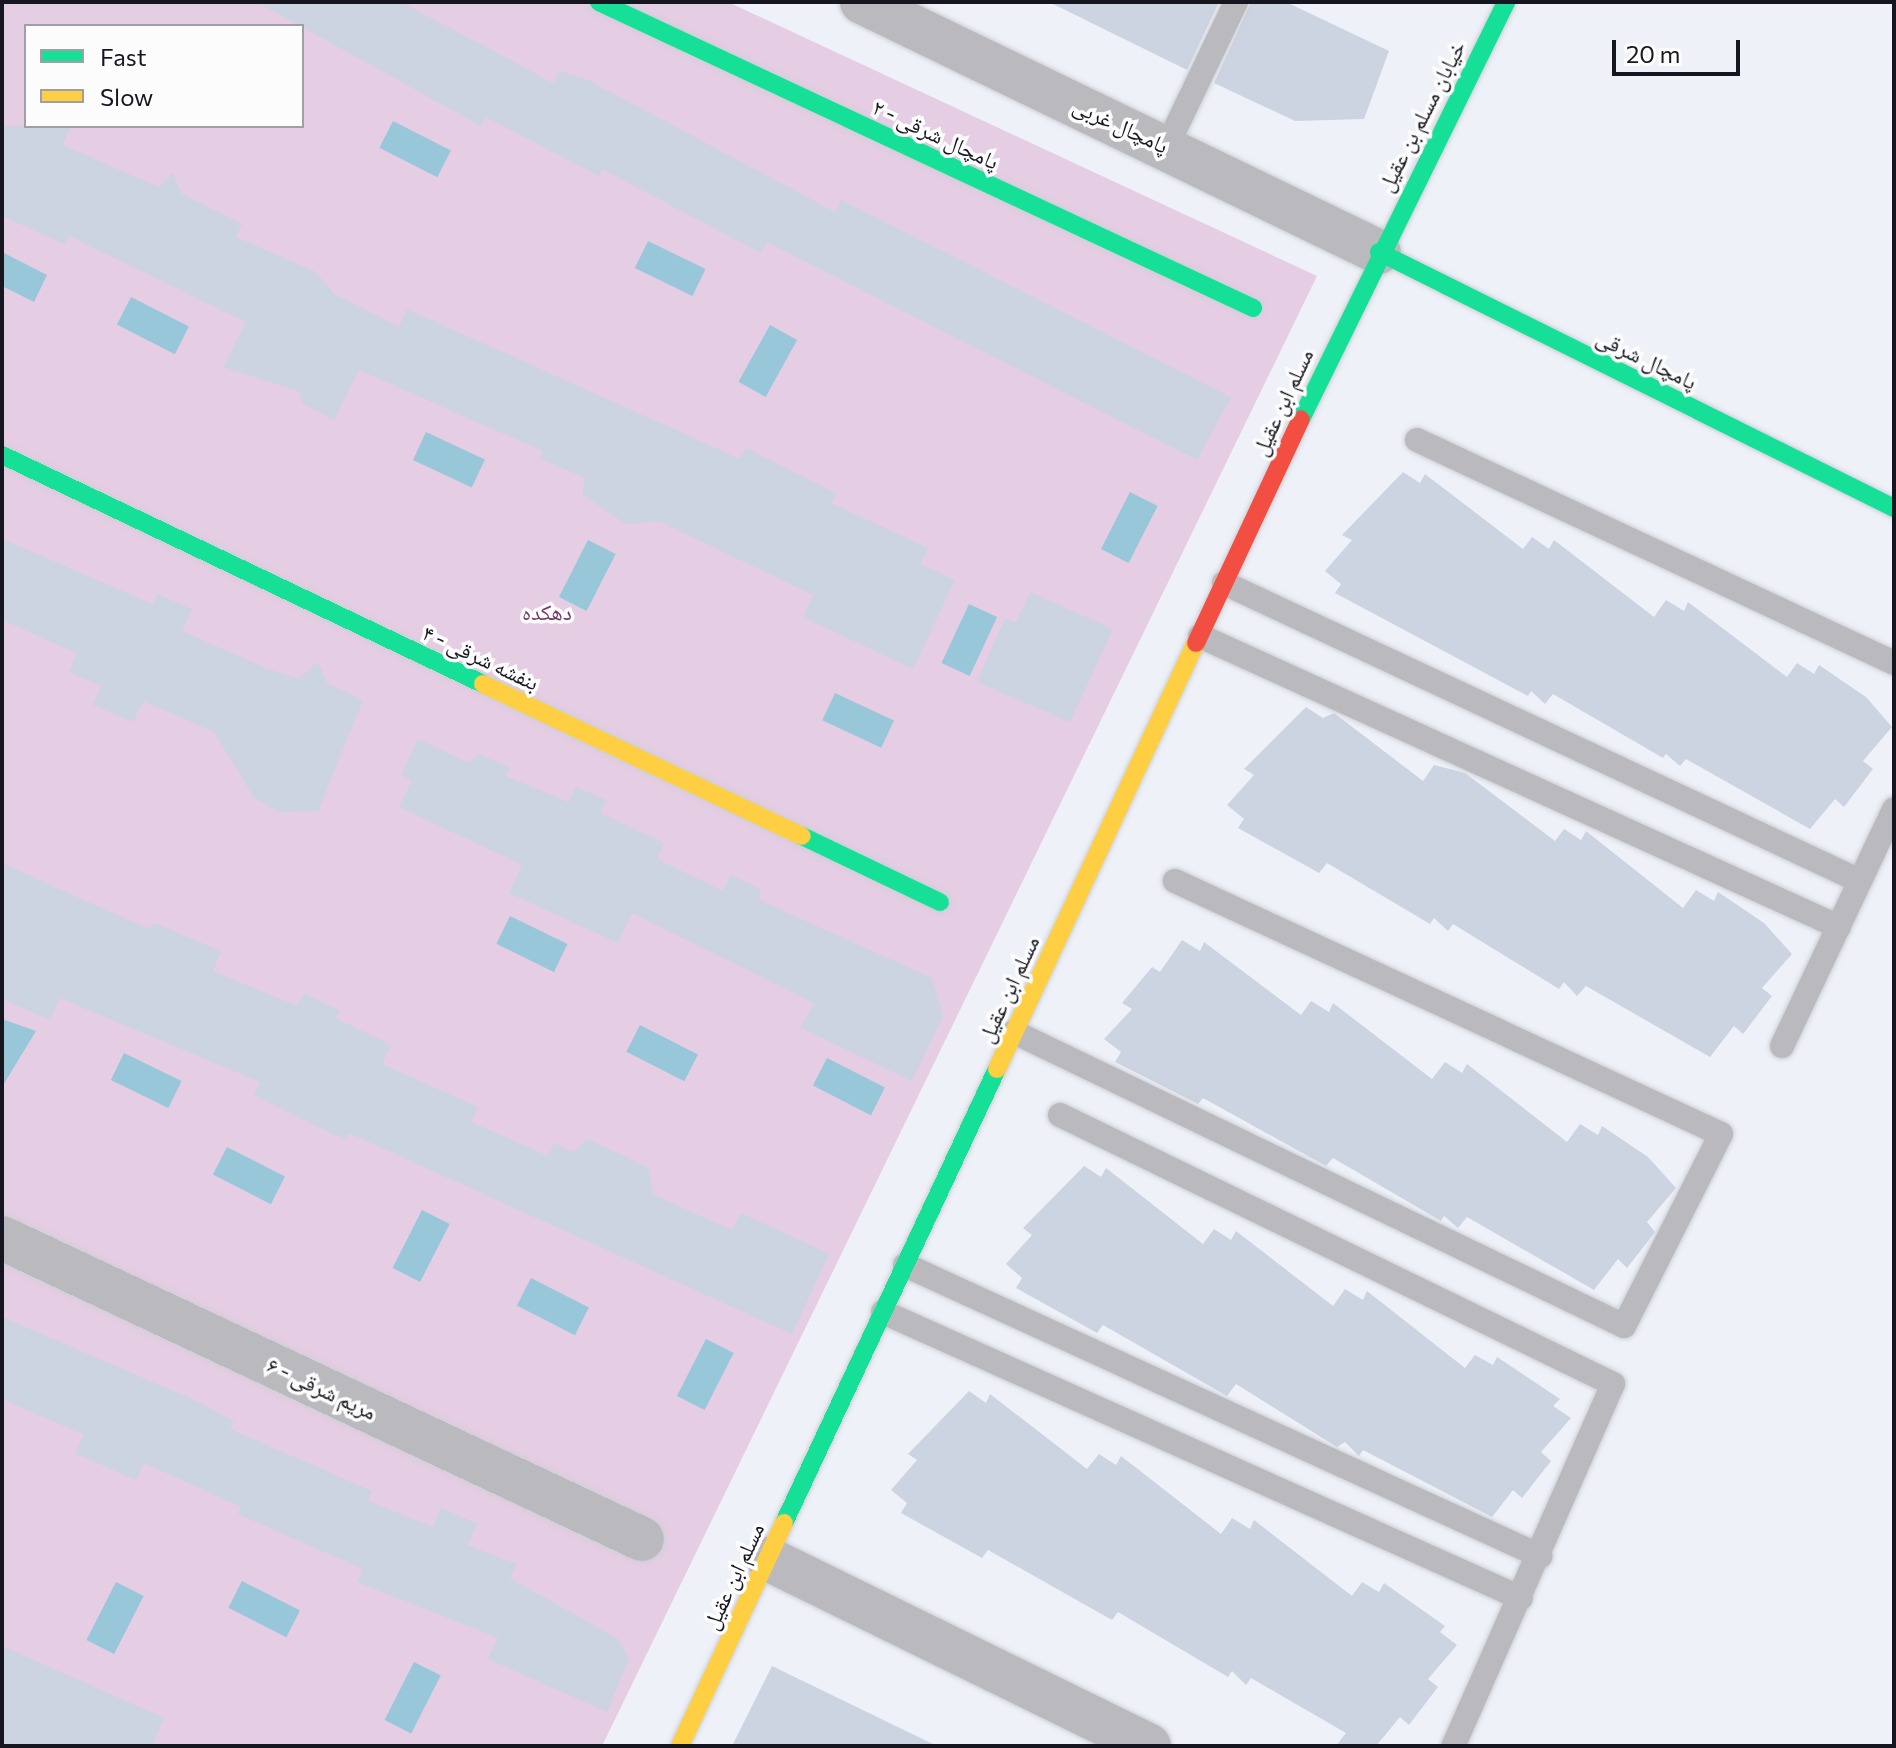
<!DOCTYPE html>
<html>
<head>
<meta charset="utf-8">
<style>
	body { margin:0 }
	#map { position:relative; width:1896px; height:1748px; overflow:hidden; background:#eff1f9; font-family:Commissioner,"Noto Naskh Arabic",sans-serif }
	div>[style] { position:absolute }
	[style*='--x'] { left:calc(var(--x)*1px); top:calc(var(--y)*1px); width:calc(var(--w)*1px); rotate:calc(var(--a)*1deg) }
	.green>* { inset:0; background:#e5cde4 }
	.water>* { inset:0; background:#98c7d9; transform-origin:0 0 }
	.building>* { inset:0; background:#cbd4e0 }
	.roads { filter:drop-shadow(0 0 2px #cdcfd5) drop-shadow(0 0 2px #cdcfd5) }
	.lane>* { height:24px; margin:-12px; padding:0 12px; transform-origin:12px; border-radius:12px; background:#bab9be }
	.street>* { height:44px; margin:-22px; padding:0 22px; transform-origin:22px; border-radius:22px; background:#bab9be }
	.fast>* { height:18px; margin:-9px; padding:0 9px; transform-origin:9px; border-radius:9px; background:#16e098 }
	.slow>* { height:18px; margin:-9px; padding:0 9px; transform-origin:9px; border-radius:9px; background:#ffcf43 }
	.jam>* { height:18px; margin:-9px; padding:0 9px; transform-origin:9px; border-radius:9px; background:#f24e42 }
	span { translate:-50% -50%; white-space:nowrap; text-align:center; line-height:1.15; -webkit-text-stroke:7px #fcfcfc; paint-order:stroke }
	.street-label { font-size:22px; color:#15161f }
	.park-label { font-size:22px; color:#733868 }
	.frame { position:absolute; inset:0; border:4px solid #15161f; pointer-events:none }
	.legend { position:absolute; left:24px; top:24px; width:280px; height:104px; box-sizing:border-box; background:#fcfcfc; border:2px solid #a0a0a4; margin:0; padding:10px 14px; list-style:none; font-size:24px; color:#15161f }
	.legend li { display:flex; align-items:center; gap:16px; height:40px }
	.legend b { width:40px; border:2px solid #a0a0a4 }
	.scale { position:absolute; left:1612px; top:40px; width:128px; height:36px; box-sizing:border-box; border:4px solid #15161f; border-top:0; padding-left:10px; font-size:24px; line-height:28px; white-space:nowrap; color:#15161f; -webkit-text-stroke:6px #fcfcfc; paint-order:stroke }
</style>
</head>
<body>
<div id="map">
	<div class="green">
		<i style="clip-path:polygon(evenodd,2px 2px,728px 2px,1317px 276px,602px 1746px,2px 1746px,2px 2px,26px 26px,302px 26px,302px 126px,26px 126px,26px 26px)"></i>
	</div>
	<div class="water">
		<i style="left:393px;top:121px;width:65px;height:30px;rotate:27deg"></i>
		<i style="left:648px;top:241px;width:64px;height:30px;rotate:26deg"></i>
		<i style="clip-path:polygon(2px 252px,47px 275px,34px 302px,2px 286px)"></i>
		<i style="left:131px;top:297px;width:65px;height:31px;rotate:27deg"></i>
		<i style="left:770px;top:325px;width:31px;height:65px;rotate:29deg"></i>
		<i style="left:426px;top:432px;width:65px;height:31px;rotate:25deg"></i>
		<i style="left:1130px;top:492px;width:31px;height:64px;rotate:27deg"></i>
		<i style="left:588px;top:540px;width:31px;height:64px;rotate:27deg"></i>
		<i style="left:969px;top:604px;width:31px;height:65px;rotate:25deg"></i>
		<i style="left:835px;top:693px;width:65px;height:30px;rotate:25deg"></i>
		<i style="left:510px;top:916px;width:64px;height:31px;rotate:26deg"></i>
		<i style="clip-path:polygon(2px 1019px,36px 1031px,2px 1087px)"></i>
		<i style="left:640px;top:1025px;width:65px;height:30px;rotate:27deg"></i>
		<i style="left:124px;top:1053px;width:64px;height:30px;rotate:26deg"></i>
		<i style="left:827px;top:1058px;width:65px;height:31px;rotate:27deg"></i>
		<i style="left:227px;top:1147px;width:65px;height:31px;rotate:27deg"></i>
		<i style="left:422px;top:1210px;width:31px;height:65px;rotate:27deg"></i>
		<i style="left:531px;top:1278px;width:65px;height:31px;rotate:27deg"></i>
		<i style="left:706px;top:1339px;width:31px;height:64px;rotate:27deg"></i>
		<i style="left:242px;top:1581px;width:65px;height:30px;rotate:27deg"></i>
		<i style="left:116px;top:1582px;width:31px;height:65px;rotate:27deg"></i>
		<i style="left:414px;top:1662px;width:30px;height:65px;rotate:27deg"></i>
	</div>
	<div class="building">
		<i style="clip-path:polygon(257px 2px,401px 2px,553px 83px,559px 71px,586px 79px,835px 212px,841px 200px,1231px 397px,1197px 460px,767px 242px,761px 253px,602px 169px,599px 176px,486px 117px,481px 126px)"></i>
		<i style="clip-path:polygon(1049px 2px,1219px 2px,1187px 70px)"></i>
		<i style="clip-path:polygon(1251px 2px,1286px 2px,1389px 51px,1364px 119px,1295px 121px,1214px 83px)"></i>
		<i style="clip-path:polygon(2px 126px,71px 126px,62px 145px,159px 187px,173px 173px,181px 193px,242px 224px,236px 237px,316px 272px,333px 293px,399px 327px,407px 309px,740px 459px,746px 448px,836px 493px,831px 503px,928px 548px,921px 564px,955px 580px,913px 669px,803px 617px,813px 595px,659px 521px,626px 524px,583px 495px,585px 478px,539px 458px,543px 451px,359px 370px,334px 420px,303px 404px,299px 391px,223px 367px,246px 322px,69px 236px,65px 244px,2px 216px)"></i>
		<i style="clip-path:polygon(1403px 472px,1420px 483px,1425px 474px,1523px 549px,1532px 537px,1549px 549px,1554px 540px,1654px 617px,1666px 600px,1684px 611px,1688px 602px,1787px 677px,1797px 663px,1814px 674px,1819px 665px,1866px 697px,1892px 727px,1863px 761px,1873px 769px,1844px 807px,1835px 799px,1810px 829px,1686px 759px,1680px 766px,1666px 754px,1663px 758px,1553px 694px,1545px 704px,1531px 691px,1528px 696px,1335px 593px,1341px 584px,1325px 571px,1352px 540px,1342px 535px)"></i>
		<i style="clip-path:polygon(2px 539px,153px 604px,157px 594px,192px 609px,182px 631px,265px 668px,299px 679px,318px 662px,327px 683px,363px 700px,318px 811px,280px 812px,255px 799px,214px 732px,143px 701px,133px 722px,93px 705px,101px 686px,69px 672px,77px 653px,2px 620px)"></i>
		<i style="clip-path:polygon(1030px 592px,1113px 629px,1070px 722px,977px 682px,1005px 618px,1016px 623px)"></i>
		<i style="clip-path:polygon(1306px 707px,1323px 718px,1334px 713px,1423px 781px,1434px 765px,1465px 773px,1555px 841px,1564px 829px,1581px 840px,1586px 831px,1683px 908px,1696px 890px,1714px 901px,1718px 892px,1764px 923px,1792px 954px,1762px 988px,1772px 996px,1743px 1034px,1734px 1026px,1710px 1057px,1586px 986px,1577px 996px,1564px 982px,1559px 989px,1453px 924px,1448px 931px,1434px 918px,1430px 924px,1327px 863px,1319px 873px,1238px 828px,1244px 819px,1227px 805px,1254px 775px,1244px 769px)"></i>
		<i style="clip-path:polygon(418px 739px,469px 763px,479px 754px,510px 768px,506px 776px,568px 802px,576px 787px,606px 800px,600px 813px,664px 843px,657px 859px,723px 891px,731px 875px,761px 889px,759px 900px,932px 978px,943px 1016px,912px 1081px,801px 1028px,814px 1003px,632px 913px,618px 943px,509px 893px,522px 865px,399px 807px,412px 780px,401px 775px)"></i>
		<i style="clip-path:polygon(2px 863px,148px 929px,154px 923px,221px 951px,213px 971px,297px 1006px,304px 993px,340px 1011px,335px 1018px,391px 1045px,382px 1064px,478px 1107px,471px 1122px,548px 1156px,554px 1143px,574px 1153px,587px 1139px,649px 1168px,653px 1194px,700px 1216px,732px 1230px,741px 1213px,829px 1254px,792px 1334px,349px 1133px,345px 1140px,254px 1095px,260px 1082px,60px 998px,50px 1020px,2px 999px)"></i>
		<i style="clip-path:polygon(1182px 940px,1200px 951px,1204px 942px,1301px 1015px,1311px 1001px,1329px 1012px,1333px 1003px,1432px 1079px,1445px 1062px,1462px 1073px,1467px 1064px,1567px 1142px,1580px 1124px,1598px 1135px,1602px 1126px,1648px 1157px,1676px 1188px,1647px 1222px,1655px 1232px,1627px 1268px,1618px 1259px,1594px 1290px,1467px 1217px,1458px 1228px,1444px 1216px,1441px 1221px,1333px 1158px,1326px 1166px,1203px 1098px,1198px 1104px,1115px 1062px,1121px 1052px,1104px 1039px,1132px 1009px,1122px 1003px,1152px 967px,1160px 972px)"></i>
		<i style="clip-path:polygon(1084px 1166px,1101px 1177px,1106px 1168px,1203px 1244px,1214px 1229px,1231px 1240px,1236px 1231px,1333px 1306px,1345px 1289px,1363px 1300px,1367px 1291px,1465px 1368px,1475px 1355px,1493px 1365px,1497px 1357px,1560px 1399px,1553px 1406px,1571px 1418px,1541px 1452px,1551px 1461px,1522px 1498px,1513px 1490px,1492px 1517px,1363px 1450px,1359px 1456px,1345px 1442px,1337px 1447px,1236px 1384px,1227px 1396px,1103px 1325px,1097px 1333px,1016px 1288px,1022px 1278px,1006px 1264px,1032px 1235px,1023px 1228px)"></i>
		<i style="clip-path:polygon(2px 1317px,192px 1399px,234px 1421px,230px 1429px,372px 1491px,368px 1501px,433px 1527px,440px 1508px,477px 1523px,468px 1545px,516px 1564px,510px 1578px,618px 1639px,629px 1659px,607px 1712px,488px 1659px,498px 1638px,357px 1582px,363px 1569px,238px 1514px,241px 1507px,144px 1463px,136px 1480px,75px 1453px,84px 1435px,2px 1399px)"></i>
		<i style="clip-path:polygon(969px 1391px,986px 1403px,990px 1394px,1087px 1469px,1099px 1454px,1116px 1465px,1121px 1456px,1221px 1534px,1232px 1518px,1250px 1529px,1254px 1520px,1352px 1596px,1362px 1582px,1379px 1592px,1384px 1583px,1445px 1626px,1440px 1632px,1457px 1645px,1428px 1679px,1438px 1687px,1409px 1725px,1400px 1717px,1376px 1746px,1336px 1746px,1346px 1733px,1251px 1678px,1246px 1685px,1232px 1671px,1228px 1677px,1118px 1612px,1112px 1620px,988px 1550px,982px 1558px,901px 1513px,907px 1503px,891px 1490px,917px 1460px,908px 1454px)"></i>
		<i style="clip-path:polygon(2px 1646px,164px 1718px,152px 1746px,2px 1746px)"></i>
		<i style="clip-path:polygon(772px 1666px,937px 1746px,732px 1746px)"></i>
	</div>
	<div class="roads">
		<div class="lane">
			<i style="--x:1167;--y:146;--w:160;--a:-64.4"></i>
			<i style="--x:1417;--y:440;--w:527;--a:25.06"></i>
			<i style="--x:1224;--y:583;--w:702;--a:25.11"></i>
			<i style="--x:1200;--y:636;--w:702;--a:24.48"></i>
			<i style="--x:1014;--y:1032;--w:677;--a:25.73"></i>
			<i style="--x:1624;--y:1326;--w:215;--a:-63.2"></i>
			<i style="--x:1721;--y:1134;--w:602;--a:-155.14"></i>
			<i style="--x:1782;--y:1046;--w:262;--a:-64.7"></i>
			<i style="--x:1060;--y:1115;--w:615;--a:25.94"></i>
			<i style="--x:1613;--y:1384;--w:396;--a:113.8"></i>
			<i style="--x:905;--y:1265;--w:699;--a:24.62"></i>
			<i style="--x:883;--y:1312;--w:699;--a:24.15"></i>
		</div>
		<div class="street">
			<i style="--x:862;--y:2;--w:574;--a:25.81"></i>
			<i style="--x:2;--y:1238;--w:707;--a:25.19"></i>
			<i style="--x:768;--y:1559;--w:424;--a:26.1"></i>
		</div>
		<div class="fast">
			<i style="--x:599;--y:2;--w:722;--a:25.07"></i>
			<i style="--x:1379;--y:252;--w:575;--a:26.43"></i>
			<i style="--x:1301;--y:419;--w:465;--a:-63.8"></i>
			<i style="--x:2;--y:455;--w:533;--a:25.46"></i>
			<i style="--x:802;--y:836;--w:153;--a:25.6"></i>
			<i style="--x:784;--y:1523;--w:501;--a:-64.87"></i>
		</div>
		<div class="slow">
			<i style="--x:483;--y:684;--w:353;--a:25.5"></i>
			<i style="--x:997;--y:1069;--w:470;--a:-65"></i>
			<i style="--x:680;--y:1746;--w:246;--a:-65"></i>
		</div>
		<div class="jam">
			<i style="--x:1196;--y:643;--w:247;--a:-64.9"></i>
		</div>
	</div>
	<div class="street-label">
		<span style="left:1421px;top:116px;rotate:-63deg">خیابان مسلم بن عقیل</span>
		<span style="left:1121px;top:125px;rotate:25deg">پامچال غربی</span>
		<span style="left:936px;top:134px;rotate:25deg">پامچال شرقی - ۲</span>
		<span style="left:1647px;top:359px;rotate:26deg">پامچال شرقی</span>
		<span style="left:1282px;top:402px;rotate:-65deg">مسلم ابن عقیل</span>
		<span style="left:481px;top:657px;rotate:25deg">بنفشه شرقی - ۴</span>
		<span style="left:1008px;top:989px;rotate:-65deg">مسلم ابن عقیل</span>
		<span style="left:322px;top:1388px;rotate:25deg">مریم شرقی - ۶</span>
		<span style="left:733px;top:1576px;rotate:-65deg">مسلم ابن عقیل</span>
	</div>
	<div class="park-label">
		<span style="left:547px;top:612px">دهکده</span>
	</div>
	<div class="frame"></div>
	<ul class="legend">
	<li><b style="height:10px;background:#16e098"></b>Fast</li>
	<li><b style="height:10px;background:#ffcf43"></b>Slow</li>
	</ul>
	<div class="scale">20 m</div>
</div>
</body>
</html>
